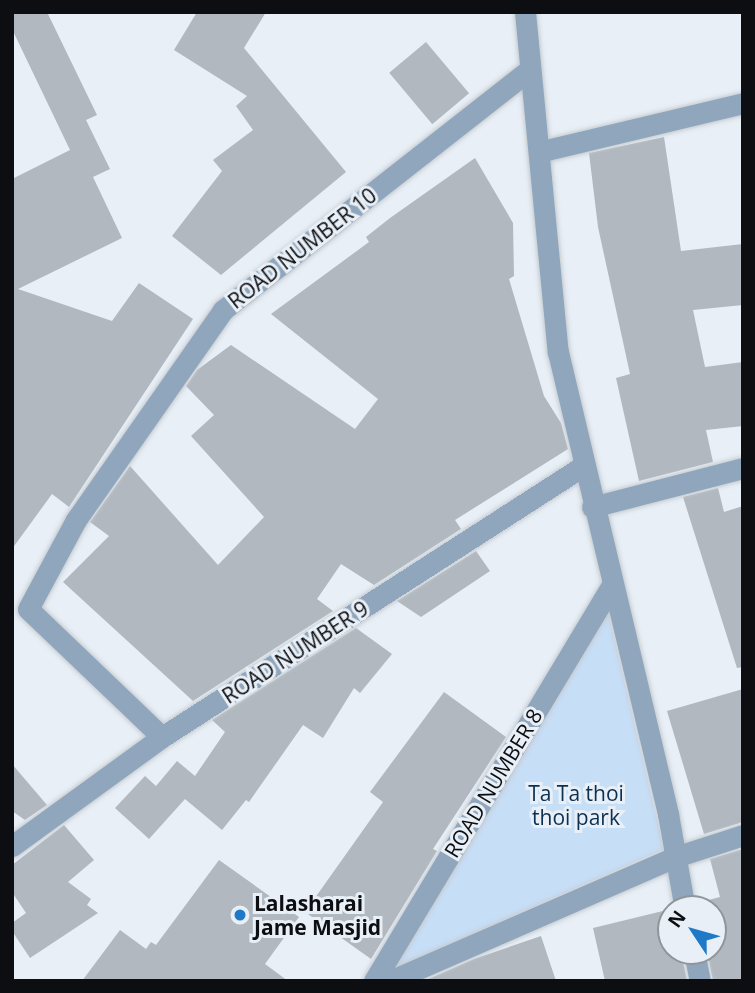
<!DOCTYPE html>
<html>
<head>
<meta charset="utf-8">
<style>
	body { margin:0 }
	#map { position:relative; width:755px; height:993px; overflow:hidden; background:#e8eff6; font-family:"Open Sans",sans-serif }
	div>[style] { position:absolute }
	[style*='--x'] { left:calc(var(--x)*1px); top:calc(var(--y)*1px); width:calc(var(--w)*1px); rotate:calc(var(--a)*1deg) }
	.green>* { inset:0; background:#c7def7 }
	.building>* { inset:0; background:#b1b8bf; transform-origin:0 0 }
	.roads { filter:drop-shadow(0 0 2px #c5cbd1) drop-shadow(0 0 2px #c5cbd1) }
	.street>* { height:21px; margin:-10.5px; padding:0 10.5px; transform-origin:10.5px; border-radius:10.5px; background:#90a6bc }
	.dots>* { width:19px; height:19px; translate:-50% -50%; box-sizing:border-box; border:4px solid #e8eff6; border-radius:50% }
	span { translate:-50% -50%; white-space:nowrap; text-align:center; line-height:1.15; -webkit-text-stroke:6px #e8eff6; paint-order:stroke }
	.street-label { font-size:21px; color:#0c0e11 }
	.park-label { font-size:21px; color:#0b3052 }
	.poi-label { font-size:21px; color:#0c0e11; font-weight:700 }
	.left { translate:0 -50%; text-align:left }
	.frame { position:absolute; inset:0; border:14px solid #0c0e11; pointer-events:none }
	.north { position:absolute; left:657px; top:895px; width:70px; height:70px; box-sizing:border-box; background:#e8eff6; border:2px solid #90959a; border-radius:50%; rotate:306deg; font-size:19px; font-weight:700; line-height:28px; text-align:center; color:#0c0e11 }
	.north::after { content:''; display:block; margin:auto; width:24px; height:32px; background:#1e7ac7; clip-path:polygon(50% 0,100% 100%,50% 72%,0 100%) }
</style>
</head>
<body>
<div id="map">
	<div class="green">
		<i style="clip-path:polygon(607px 608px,664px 849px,386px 972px)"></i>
	</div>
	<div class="building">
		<i style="clip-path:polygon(12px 12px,47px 12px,97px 115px,86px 120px,110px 169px,93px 177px,122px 238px,18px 289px,112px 321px,139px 283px,193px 319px,69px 507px,52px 494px,12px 549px,12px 179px,70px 150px,12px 29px)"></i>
		<i style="clip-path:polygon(197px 12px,266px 12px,244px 48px,346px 172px,221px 275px,172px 236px,222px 171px,213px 160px,253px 130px,236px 106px,247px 96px,174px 50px)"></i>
		<i style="left:426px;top:42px;width:67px;height:48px;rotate:50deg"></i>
		<i style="clip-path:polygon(664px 137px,681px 251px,743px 244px,743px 305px,693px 310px,705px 367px,743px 362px,743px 426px,706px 430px,713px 462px,639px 481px,616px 378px,630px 374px,598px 227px,589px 153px)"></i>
		<i style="clip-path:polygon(475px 158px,513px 223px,514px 276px,509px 279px,544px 396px,561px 423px,568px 449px,455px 520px,461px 529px,374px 585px,341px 564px,317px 599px,333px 611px,193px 701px,63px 582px,109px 536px,90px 522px,130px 466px,218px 565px,264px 517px,191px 436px,214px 415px,186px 386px,197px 370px,231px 345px,355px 429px,378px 399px,271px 314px,369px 242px,366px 237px,390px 218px)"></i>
		<i style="clip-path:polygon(718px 488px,724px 512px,743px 506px,743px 667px,737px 668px,683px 497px)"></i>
		<i style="clip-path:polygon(476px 551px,490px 571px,421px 617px,397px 601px)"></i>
		<i style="clip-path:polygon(356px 628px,392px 654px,360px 693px,354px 688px,323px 738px,303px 725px,249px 802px,246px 800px,222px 830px,185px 799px,149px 839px,115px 808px,145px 776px,156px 786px,177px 761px,195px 776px,225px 732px,212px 720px)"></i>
		<i style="clip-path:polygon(743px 689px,743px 822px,704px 834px,667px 711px)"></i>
		<i style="clip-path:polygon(444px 692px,506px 737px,433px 849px,437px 851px,371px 959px,305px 912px,383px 802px,370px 792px)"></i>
		<i style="clip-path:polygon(12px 764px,47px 805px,25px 820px,12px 811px)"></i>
		<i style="clip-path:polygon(64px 825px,94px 860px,68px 882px,91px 899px,87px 905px,98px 913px,30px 958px,12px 931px,12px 923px,26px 913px,12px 892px,12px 865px)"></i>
		<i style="clip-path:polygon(743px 849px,743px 981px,713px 981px,707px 951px,713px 951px,713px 909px,698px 909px,697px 903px,720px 897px,710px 859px)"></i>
		<i style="clip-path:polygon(219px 860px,299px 917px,265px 964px,288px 981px,82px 981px,120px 930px,146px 949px,151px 942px,156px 945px)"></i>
		<i style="clip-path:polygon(671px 909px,671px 951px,681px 951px,687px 981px,605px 981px,593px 928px)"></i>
		<i style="clip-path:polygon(541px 936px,556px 981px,424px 981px,474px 959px)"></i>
	</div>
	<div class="roads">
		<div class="street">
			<i style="--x:525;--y:12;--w:342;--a:84.5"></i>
			<i style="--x:558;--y:352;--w:475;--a:76.6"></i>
			<i style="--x:668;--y:814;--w:97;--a:79.9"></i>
			<i style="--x:542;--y:151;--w:207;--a:-13.4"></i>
			<i style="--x:592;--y:507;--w:156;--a:-14.5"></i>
			<i style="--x:162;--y:737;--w:185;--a:-136.3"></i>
			<i style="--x:28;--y:609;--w:101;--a:-61.7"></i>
			<i style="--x:76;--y:520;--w:256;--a:-55"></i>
			<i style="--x:223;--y:310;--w:390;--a:-38.1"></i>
			<i style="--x:12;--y:846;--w:185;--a:-36"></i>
			<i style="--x:162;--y:737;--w:501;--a:-32.77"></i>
			<i style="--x:694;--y:951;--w:31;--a:79"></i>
			<i style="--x:374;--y:981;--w:462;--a:-59"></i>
			<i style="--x:390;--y:981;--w:311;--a:-23.5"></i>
			<i style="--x:675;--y:857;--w:71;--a:-17.9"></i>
		</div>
	</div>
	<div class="dots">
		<i style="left:240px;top:915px;background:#1e7ac7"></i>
	</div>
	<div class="street-label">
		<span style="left:302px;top:248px;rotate:-38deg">ROAD NUMBER 10</span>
		<span style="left:295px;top:652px;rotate:-33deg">ROAD NUMBER 9</span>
		<span style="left:493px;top:783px;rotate:-59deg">ROAD NUMBER 8</span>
	</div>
	<div class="park-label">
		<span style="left:576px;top:805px">Ta Ta thoi<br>thoi park</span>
	</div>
	<div class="poi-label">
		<span class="left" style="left:254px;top:915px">Lalasharai<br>Jame Masjid</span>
	</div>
	<div class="frame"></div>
	<div class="north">N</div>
</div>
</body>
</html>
